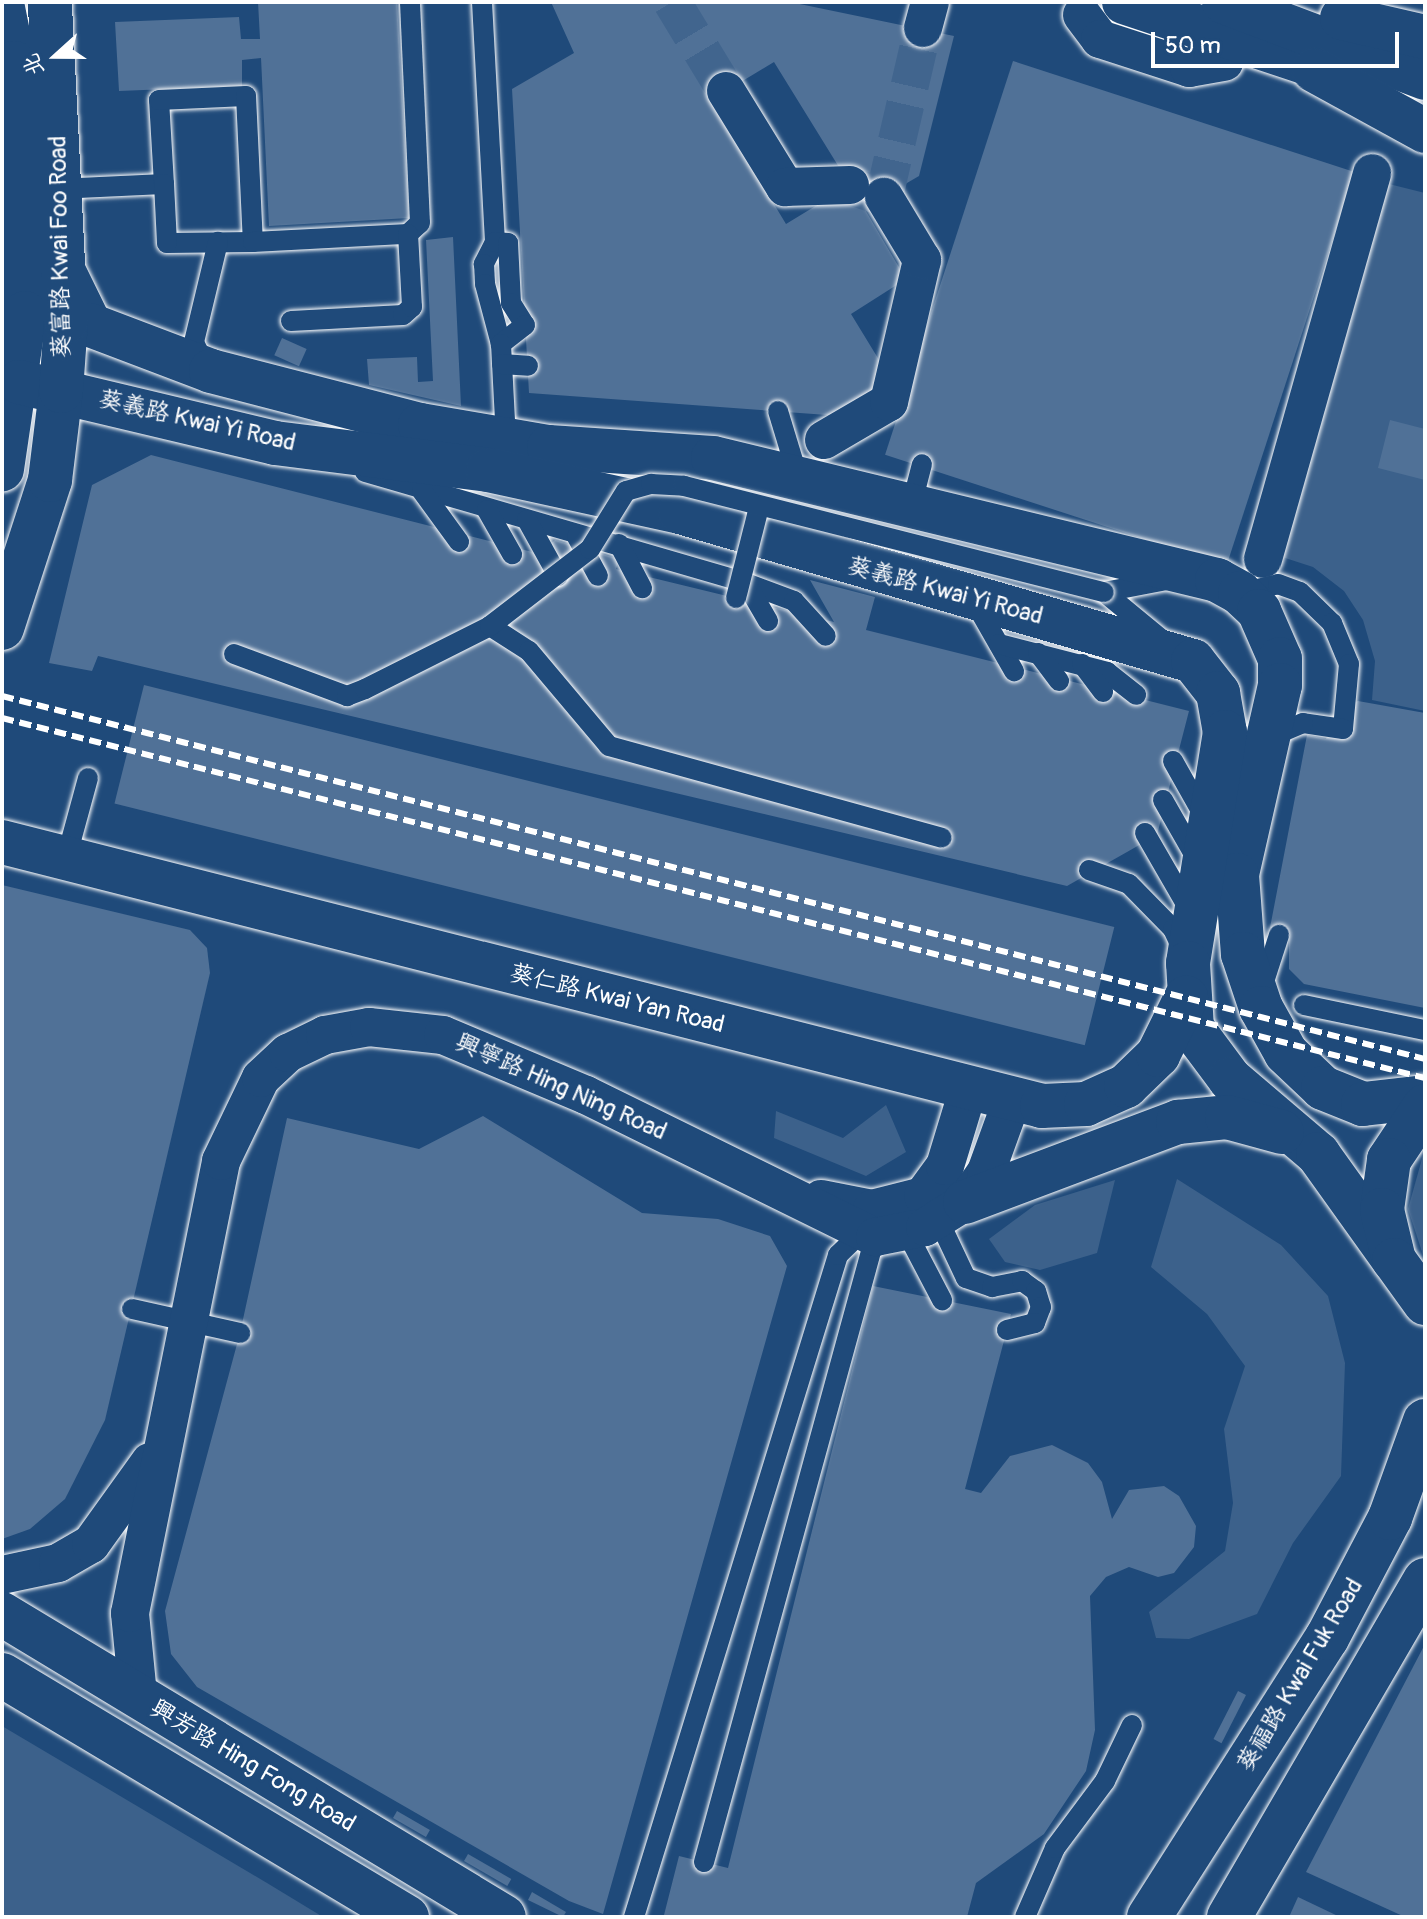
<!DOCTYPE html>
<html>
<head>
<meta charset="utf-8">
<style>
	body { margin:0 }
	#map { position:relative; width:1427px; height:1919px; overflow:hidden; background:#1f4a7a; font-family:Pangolin,"LXGW WenKai TC",sans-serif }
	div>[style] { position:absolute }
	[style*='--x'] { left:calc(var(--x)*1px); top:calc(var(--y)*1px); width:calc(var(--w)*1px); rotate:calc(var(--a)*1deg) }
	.green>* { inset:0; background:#3c618b }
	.building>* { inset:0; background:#507197; transform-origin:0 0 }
	.street-tunnel>* { height:38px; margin-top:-19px; transform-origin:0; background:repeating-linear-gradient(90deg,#41658e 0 38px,transparent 0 57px) }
	.roads { filter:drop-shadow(0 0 2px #fff) drop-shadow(0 0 2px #fff) }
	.lane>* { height:20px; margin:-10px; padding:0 10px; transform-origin:10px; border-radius:10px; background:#1f4a7a }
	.street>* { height:38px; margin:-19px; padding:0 19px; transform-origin:19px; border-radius:19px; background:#1f4a7a }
	.secondary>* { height:44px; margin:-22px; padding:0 22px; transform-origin:22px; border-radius:22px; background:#1f4a7a }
	.primary>* { height:44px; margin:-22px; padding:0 22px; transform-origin:22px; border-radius:22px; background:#1f4a7a }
	.highway>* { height:44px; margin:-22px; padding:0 22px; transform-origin:22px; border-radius:22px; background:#1f4a7a }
	.rail>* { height:6px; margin-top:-3px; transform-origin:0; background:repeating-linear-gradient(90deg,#fff 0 12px,transparent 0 18px) }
	.bridges { filter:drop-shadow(0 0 2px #fff) drop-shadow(0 0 2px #fff) }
	.lane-bridge>* { height:20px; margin:-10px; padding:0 10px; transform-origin:10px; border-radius:10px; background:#1f4a7a }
	span { translate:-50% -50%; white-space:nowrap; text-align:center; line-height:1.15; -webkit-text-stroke:6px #1f4a7a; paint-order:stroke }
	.street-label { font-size:24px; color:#fff }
	.frame { position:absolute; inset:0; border:4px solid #fff; pointer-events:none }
	.north { position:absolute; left:16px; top:16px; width:80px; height:80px; -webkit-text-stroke:6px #1f4a7a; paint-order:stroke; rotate:249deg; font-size:22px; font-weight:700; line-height:32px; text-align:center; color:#fff }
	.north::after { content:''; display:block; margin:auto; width:28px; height:36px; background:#fff; clip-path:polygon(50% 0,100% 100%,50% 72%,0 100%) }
	.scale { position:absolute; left:1151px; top:32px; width:248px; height:36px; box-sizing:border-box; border:4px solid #fff; border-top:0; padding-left:10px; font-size:24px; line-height:28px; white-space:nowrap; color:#fff; -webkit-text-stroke:6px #1f4a7a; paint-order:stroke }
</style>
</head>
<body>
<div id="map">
	<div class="green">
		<i style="clip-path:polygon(1385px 183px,1425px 193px,1425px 711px,1372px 700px,1375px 661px,1363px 620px,1344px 591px,1313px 567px,1279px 556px)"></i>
		<i style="clip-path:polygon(886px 1105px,906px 1152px,866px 1176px,774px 1138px,776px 1111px,843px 1138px)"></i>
		<i style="clip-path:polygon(1425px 1148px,1425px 1261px,1408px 1209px)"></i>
		<i style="clip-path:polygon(1177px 1179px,1281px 1245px,1328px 1296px,1345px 1363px,1341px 1476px,1293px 1543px,1257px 1614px,1189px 1639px,1156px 1638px,1149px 1612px,1225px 1551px,1233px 1503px,1224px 1429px,1245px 1366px,1207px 1314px,1151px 1267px)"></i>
		<i style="clip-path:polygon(1115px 1180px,1097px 1253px,1040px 1270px,1005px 1262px,989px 1239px,1035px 1205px)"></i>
		<i style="clip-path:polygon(2px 1726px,267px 1883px,323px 1917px,2px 1917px)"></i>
	</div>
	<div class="building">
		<i style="clip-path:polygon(258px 2px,397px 2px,409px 218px,269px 226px,261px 58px,242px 60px,242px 86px,119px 91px,115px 22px,239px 17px,241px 39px,260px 39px)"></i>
		<i style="clip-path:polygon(evenodd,551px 2px,790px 2px,954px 36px,919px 176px,864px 208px,906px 279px,851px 314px,884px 368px,877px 394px,841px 416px,529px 393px,512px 89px,574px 53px,551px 2px,774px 62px,850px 185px,786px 224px,711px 100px,774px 62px)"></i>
		<i style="left:1013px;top:61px;width:359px;height:414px;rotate:18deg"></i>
		<i style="clip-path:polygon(453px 237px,461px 406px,369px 385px,367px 359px,417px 357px,418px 382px,433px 381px,426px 240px)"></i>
		<i style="left:282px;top:338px;width:27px;height:19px;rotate:24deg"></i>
		<i style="clip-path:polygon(1390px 420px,1425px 429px,1425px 480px,1378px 468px)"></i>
		<i style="clip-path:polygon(151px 455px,540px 554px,555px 540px,619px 559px,616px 569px,834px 622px,810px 580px,875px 597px,866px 630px,1189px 711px,1157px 835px,1067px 886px,98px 656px,92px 671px,49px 663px,92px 485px)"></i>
		<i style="left:144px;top:685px;width:1000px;height:122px;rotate:14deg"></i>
		<i style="clip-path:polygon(1358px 701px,1425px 713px,1425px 1008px,1304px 984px,1289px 969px,1289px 937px,1269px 933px,1307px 735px,1326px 739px,1338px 709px)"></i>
		<i style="clip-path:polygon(2px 885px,190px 930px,207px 948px,210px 973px,105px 1420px,65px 1499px,30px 1529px,2px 1539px)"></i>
		<i style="clip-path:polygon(483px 1116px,642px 1213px,718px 1219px,770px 1236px,787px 1266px,603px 1914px,569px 1901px,197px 1687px,171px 1654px,165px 1611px,240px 1333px,287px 1118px,419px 1149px)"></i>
		<i style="clip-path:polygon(873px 1286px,1011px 1314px,965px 1489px,981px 1493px,1010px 1456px,1052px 1445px,1088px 1463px,1102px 1482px,1112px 1519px,1129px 1490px,1164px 1486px,1179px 1496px,1196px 1526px,1194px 1547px,1174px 1573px,1158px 1577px,1129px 1567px,1106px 1577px,1090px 1596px,1095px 1730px,1086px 1771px,1044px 1834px,976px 1883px,967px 1917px,664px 1915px,679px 1856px,728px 1868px)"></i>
		<i style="clip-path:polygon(1425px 1644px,1425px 1917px,1405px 1917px,1306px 1872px)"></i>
		<i style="left:1238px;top:1691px;width:9px;height:54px;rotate:27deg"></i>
		<i style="left:397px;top:1811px;width:38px;height:8px;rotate:30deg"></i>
		<i style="left:468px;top:1854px;width:50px;height:8px;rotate:30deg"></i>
		<i style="clip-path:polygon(532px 1892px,566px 1912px,563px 1917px,528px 1900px)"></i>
		<i style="clip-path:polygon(1298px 1897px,1340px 1917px,1289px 1917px)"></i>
	</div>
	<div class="street-tunnel">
		<i style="--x:672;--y:2;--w:104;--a:58.8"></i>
		<i style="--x:853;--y:187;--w:33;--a:18"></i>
		<i style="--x:884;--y:197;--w:173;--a:-77"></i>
	</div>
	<div class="roads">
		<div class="lane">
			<i style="--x:482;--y:2;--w:240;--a:86.9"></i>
			<i style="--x:495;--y:242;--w:25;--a:117"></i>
			<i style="--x:484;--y:264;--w:20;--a:87"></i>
			<i style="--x:485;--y:284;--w:62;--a:75.1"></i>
			<i style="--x:57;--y:189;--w:107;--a:-2.7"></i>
			<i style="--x:164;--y:184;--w:84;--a:-93.4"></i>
			<i style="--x:159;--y:100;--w:87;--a:-2.6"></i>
			<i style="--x:246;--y:96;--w:146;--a:87.3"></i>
			<i style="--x:253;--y:242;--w:86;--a:179.3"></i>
			<i style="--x:167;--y:243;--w:59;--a:-92.9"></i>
			<i style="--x:253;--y:242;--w:155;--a:-3"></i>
			<i style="--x:408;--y:234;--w:16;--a:-43"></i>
			<i style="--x:420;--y:223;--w:221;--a:-92.6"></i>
			<i style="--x:495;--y:242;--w:13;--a:4"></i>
			<i style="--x:508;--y:243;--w:60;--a:87.1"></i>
			<i style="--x:511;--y:303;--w:26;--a:58"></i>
			<i style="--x:525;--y:325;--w:31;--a:142"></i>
			<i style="--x:501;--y:344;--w:95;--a:87"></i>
			<i style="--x:291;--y:321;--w:112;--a:-3.1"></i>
			<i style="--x:403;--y:315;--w:12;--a:-42"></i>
			<i style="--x:412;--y:307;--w:73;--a:-93.1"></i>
			<i style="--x:502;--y:364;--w:26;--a:4"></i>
			<i style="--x:205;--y:365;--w:25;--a:-116"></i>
			<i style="--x:194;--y:342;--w:103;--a:-76.5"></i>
			<i style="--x:778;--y:411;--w:69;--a:73.1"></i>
			<i style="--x:365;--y:472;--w:397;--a:16.2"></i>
			<i style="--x:746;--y:583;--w:51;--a:20.6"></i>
			<i style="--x:794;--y:601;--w:47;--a:47.6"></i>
			<i style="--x:422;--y:491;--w:63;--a:54"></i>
			<i style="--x:912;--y:503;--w:40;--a:-75.6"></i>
			<i style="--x:487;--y:510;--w:51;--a:60.4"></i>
			<i style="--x:527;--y:520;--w:64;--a:61"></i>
			<i style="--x:577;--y:537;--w:44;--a:61.7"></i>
			<i style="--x:619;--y:544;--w:50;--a:62.4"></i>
			<i style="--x:746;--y:583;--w:44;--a:59.9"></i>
			<i style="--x:1104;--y:592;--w:74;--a:39.5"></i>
			<i style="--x:1104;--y:592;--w:64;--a:-10.8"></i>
			<i style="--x:1240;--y:593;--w:39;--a:-13"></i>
			<i style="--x:1278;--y:584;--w:23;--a:20"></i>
			<i style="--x:1300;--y:592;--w:45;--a:44.1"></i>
			<i style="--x:1332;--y:623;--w:44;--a:67.5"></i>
			<i style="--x:1349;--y:664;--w:65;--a:95.3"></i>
			<i style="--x:1343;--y:729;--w:40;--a:-171.5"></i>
			<i style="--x:1303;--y:723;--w:34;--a:157"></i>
			<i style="--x:974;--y:601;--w:81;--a:60.3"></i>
			<i style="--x:999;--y:644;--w:112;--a:14.5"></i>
			<i style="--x:1107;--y:672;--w:37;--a:38"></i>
			<i style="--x:1038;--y:653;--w:35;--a:53"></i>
			<i style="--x:1082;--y:664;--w:35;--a:53"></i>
			<i style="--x:1173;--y:761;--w:65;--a:60.7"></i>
			<i style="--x:1163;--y:800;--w:73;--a:60.3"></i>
			<i style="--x:1145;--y:833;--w:90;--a:60"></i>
			<i style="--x:66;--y:859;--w:84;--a:-74.8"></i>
			<i style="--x:1089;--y:870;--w:42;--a:19.3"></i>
			<i style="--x:1129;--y:884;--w:63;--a:45.6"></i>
			<i style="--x:1173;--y:929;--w:21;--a:65"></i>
			<i style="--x:1262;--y:988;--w:56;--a:-72.2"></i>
			<i style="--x:1304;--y:1005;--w:124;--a:11.7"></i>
			<i style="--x:939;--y:1221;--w:63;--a:64.7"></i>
			<i style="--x:966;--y:1278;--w:28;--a:19"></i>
			<i style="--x:992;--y:1287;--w:31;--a:-11"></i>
			<i style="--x:1022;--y:1281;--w:17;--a:36"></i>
			<i style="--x:1036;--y:1291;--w:17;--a:73"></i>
			<i style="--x:1041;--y:1307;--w:17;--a:111"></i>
			<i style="--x:1035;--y:1323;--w:29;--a:166"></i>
			<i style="--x:907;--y:1233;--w:76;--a:62.4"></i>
			<i style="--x:132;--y:1309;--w:111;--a:12.5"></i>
			<i style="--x:704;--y:1862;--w:648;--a:-74.7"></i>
			<i style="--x:634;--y:1917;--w:693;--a:-72.87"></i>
			<i style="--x:838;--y:1255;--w:30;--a:-44"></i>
			<i style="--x:1025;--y:1917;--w:75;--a:-66.5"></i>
			<i style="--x:1055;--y:1848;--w:84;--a:-53.3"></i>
			<i style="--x:1105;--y:1781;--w:62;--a:-64.3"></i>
		</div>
		<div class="street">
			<i style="--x:1082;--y:15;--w:30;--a:53"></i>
			<i style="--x:1100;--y:39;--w:94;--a:18"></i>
			<i style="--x:1189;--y:68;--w:36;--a:-10"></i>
			<i style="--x:923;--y:28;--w:27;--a:-75"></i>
			<i style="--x:726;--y:91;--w:113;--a:58.4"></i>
			<i style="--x:785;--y:187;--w:65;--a:-1.8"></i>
			<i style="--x:824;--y:440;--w:75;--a:-30.3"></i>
			<i style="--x:889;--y:402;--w:146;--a:-76.9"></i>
			<i style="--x:922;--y:260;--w:74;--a:-121.1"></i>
			<i style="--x:1263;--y:559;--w:401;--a:-74.2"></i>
			<i style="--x:821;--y:1199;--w:52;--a:11.1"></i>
			<i style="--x:872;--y:1209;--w:53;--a:-14.3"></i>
			<i style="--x:923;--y:1196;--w:37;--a:-54"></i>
			<i style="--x:945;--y:1166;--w:83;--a:-73.1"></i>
			<i style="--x:2;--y:1575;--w:57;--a:-12.1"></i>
			<i style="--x:58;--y:1563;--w:38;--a:-30"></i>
			<i style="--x:91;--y:1544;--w:101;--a:-54.3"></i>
			<i style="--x:138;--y:1695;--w:82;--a:-95.6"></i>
			<i style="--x:130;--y:1613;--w:461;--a:-78.6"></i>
			<i style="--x:221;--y:1161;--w:92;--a:-64.3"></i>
			<i style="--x:261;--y:1078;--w:37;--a:-43"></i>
			<i style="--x:288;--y:1053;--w:41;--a:-25.9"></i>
			<i style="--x:325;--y:1035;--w:45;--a:-10.3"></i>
			<i style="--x:369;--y:1027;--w:74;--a:6.2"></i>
			<i style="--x:443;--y:1035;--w:155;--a:22.8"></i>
			<i style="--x:586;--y:1095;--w:322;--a:26.2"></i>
			<i style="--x:875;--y:1237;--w:51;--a:-11.3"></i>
			<i style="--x:925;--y:1227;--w:47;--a:-32"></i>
			<i style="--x:965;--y:1202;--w:37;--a:-55"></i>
			<i style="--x:986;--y:1172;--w:77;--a:-70.1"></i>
		</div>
		<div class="secondary">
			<i style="--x:1124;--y:2;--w:240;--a:18.4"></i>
			<i style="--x:2;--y:3;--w:61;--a:78.7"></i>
			<i style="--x:14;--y:63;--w:250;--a:87.5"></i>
			<i style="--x:25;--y:313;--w:158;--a:98.4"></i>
			<i style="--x:63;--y:270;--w:61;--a:63.9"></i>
			<i style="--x:90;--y:325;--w:129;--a:20.8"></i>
			<i style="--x:211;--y:371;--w:216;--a:14.5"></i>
			<i style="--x:420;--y:425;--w:131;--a:9.7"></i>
			<i style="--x:549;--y:447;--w:164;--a:3.8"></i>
			<i style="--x:713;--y:458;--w:519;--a:13.61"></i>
			<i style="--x:1217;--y:580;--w:26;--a:29"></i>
			<i style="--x:1240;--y:593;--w:26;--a:43"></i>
			<i style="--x:1259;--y:611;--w:52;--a:66.4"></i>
			<i style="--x:1280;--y:659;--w:26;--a:90"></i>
			<i style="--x:1280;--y:685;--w:195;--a:102.8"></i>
			<i style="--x:1237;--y:875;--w:79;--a:85.7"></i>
			<i style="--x:1243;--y:954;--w:57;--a:71.6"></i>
			<i style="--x:1261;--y:1008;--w:51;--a:60.9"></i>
			<i style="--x:1286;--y:1053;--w:51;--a:43.4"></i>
			<i style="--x:1323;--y:1088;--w:43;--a:21.8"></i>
			<i style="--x:1363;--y:1104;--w:62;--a:-6.4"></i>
			<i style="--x:19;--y:382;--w:263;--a:13.4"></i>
			<i style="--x:275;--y:443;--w:215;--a:7.2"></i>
			<i style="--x:488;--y:470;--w:197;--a:12.3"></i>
			<i style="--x:680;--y:512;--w:534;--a:16.2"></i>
			<i style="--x:1193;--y:661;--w:41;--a:52"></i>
			<i style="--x:1218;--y:693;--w:40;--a:80"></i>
			<i style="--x:1225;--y:732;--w:234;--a:99.1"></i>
			<i style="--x:1188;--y:963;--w:65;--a:86.5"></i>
			<i style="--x:1192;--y:1028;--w:64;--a:53.3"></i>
			<i style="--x:1230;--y:1079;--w:116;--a:40.4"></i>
			<i style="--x:1318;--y:1154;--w:130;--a:54.4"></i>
			<i style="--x:2;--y:628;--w:156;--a:-72"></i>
			<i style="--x:50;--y:480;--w:90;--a:-83"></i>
			<i style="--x:61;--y:391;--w:69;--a:-85.9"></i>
			<i style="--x:66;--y:322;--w:320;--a:-92.9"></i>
			<i style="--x:2;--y:842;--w:1073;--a:14.24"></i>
			<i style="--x:1042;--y:1106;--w:44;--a:-2.6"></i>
			<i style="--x:1086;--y:1104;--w:44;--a:-24.2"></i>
			<i style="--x:1126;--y:1086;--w:45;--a:-44.1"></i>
			<i style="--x:1158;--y:1055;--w:64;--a:-63.8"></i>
			<i style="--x:1425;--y:1106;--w:65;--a:123.7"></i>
			<i style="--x:1389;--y:1160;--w:50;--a:98"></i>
			<i style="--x:1382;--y:1210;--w:51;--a:76.5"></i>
			<i style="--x:1394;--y:1260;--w:53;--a:54.2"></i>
			<i style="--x:965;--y:1202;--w:228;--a:-20.6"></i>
			<i style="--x:1178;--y:1122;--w:49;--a:-5.8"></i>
			<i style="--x:1227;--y:1117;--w:57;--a:15.3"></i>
			<i style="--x:2;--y:1614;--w:586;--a:31.11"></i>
			<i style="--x:2;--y:1675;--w:472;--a:30.9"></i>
			<i style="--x:1149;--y:1917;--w:331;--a:-57.5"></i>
			<i style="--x:1327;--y:1638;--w:136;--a:-62.3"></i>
			<i style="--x:1390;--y:1518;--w:103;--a:-70.2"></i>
			<i style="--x:1229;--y:1917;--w:390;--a:-59.8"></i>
		</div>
		<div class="primary">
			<i style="--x:1224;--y:2;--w:215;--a:20.7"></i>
			<i style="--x:1342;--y:18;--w:85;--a:12.9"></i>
		</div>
		<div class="highway">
			<i style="--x:1314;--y:70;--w:127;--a:28.8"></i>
		</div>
	</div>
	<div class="rail">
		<i style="--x:2;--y:696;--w:1469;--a:14.31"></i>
		<i style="--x:2;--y:718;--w:1468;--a:14.2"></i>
	</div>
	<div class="bridges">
		<div class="lane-bridge">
			<i style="--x:736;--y:598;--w:94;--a:-75.8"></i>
			<i style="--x:490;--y:626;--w:46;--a:32.7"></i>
			<i style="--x:529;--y:651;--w:124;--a:49.9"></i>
			<i style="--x:609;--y:746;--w:345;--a:15.4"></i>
			<i style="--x:234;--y:654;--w:121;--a:20.4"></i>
			<i style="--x:347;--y:696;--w:19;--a:-21"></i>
			<i style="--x:365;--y:689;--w:140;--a:-26.7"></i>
			<i style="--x:490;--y:626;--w:126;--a:-37.6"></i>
			<i style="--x:590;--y:549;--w:68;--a:-58.2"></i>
			<i style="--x:626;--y:491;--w:26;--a:-16"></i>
			<i style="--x:651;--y:484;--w:33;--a:3"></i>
			<i style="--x:684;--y:486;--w:433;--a:14.2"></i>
		</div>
	</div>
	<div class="street-label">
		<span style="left:60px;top:247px;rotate:-91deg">葵富路 Kwai Foo Road</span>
		<span style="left:197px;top:421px;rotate:13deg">葵義路 Kwai Yi Road</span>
		<span style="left:945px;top:591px;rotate:15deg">葵義路 Kwai Yi Road</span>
		<span style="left:617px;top:999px;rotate:14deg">葵仁路 Kwai Yan Road</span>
		<span style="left:561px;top:1087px;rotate:24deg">興寧路 Hing Ning Road</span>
		<span style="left:1300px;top:1675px;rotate:-59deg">葵福路 Kwai Fuk Road</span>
		<span style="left:253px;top:1766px;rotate:31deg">興芳路 Hing Fong Road</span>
	</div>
	<div class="frame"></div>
	<div class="north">北</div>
	<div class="scale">50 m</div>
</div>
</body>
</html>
